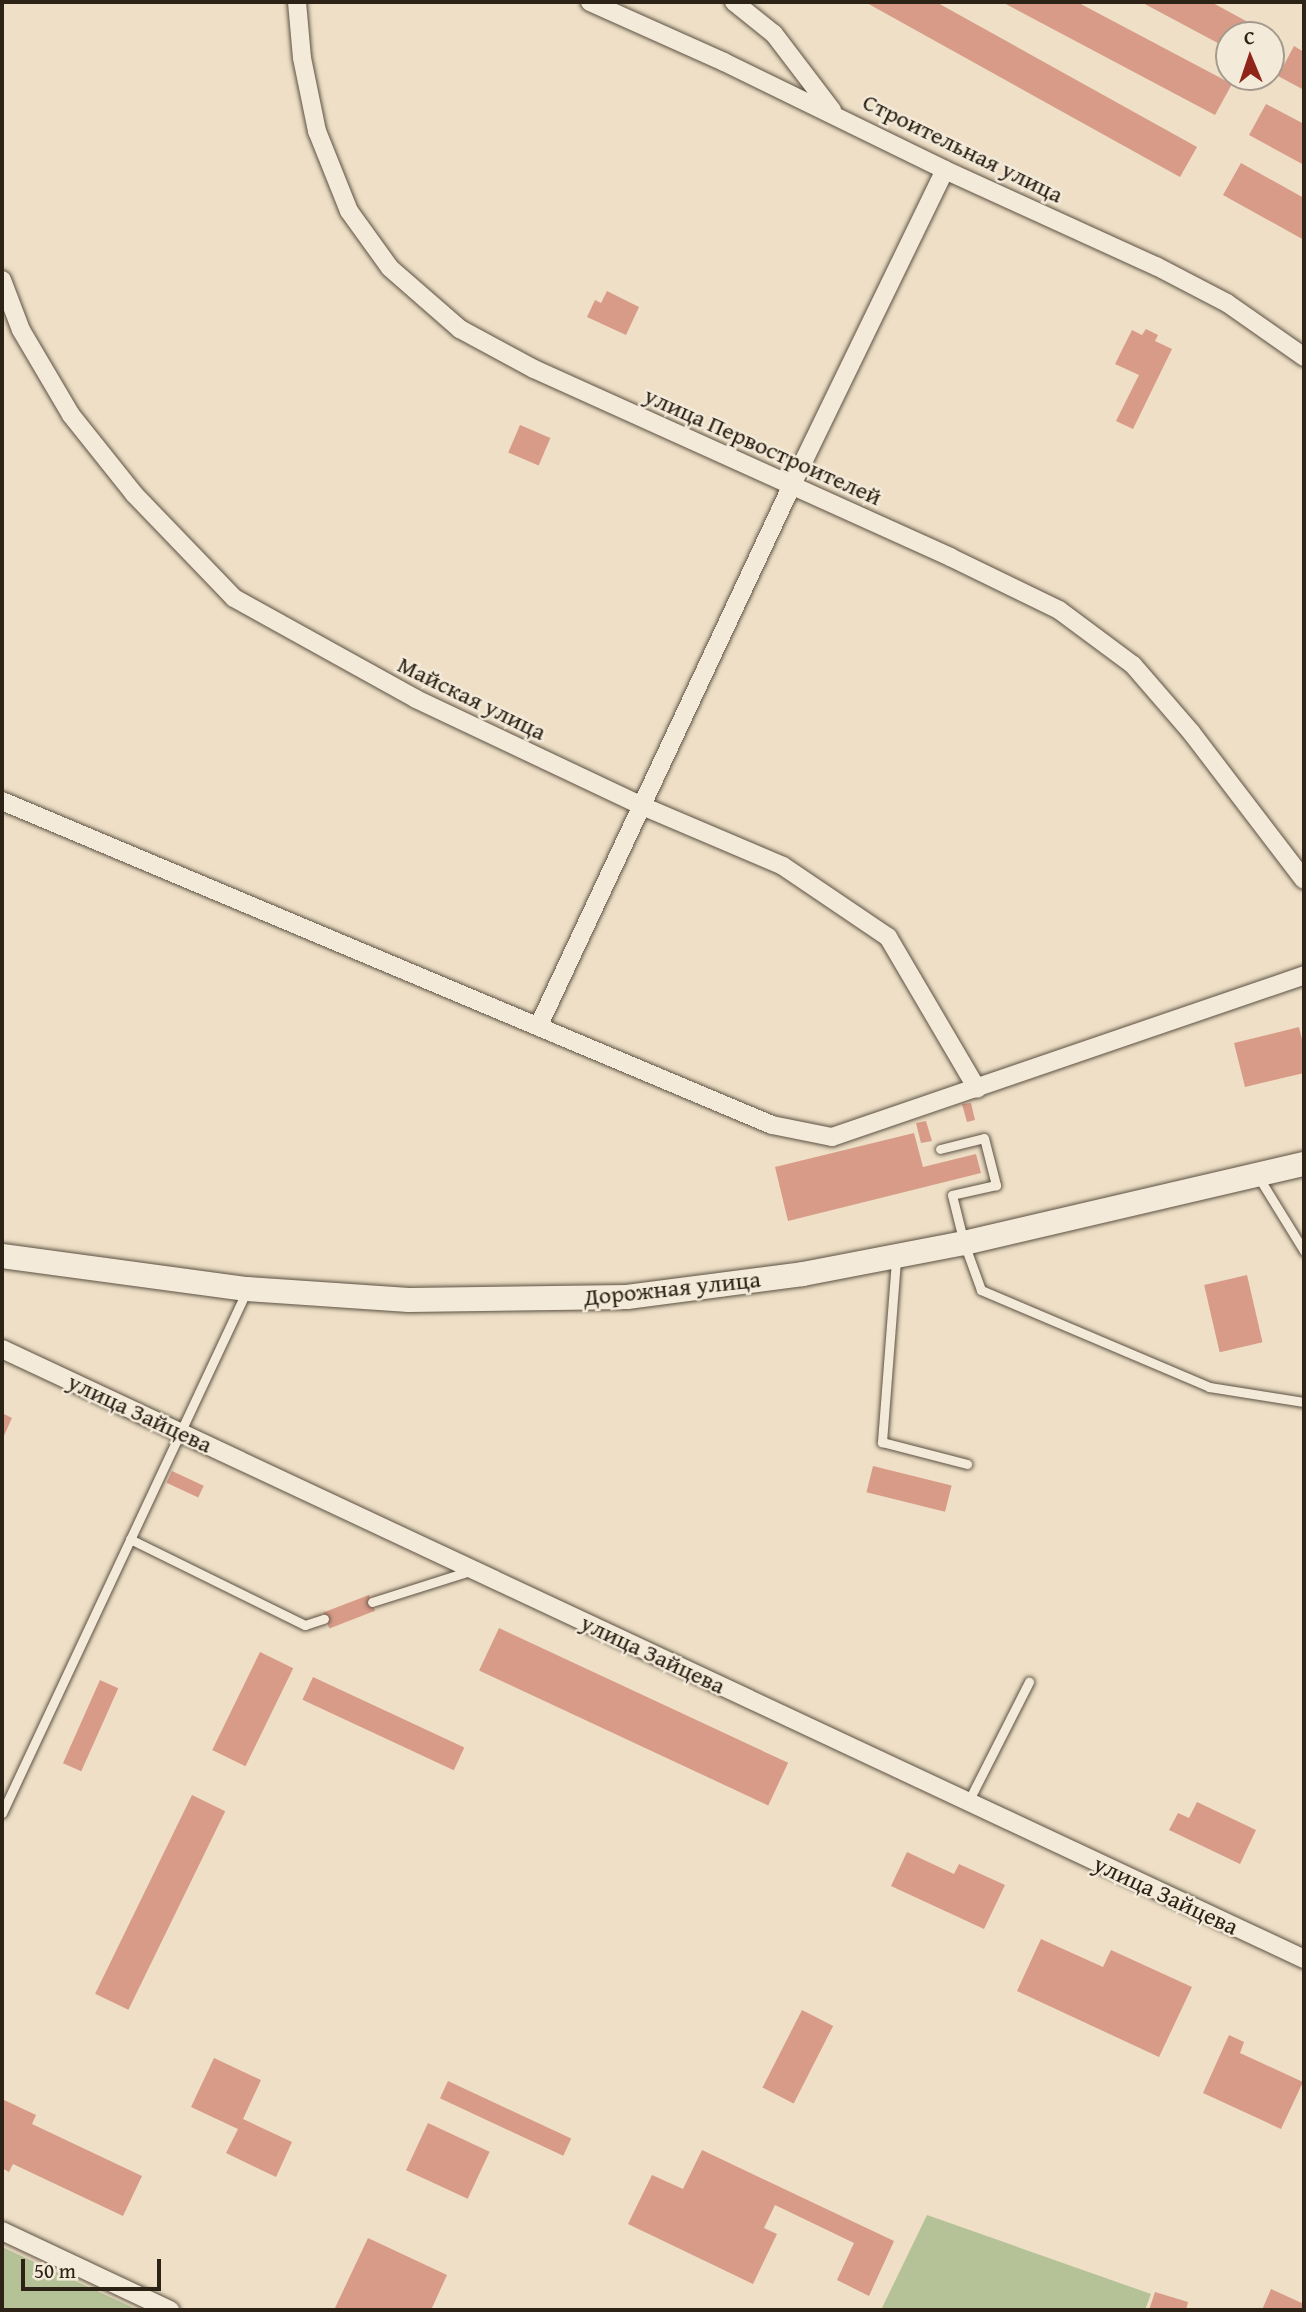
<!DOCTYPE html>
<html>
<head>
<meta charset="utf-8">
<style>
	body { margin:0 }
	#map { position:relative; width:1306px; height:2312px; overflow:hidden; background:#eedfc6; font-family:"Gentium Book Plus",serif }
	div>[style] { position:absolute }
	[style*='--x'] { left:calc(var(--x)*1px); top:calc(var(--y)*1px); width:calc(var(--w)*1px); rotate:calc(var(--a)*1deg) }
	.green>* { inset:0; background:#b5c297 }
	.building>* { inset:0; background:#d89b88; transform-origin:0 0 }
	.roads { filter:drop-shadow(0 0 2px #5c5142) drop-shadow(0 0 2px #5c5142) }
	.lane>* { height:9px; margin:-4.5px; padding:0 4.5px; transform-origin:4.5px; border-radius:4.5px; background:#f4eada }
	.street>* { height:18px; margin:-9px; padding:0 9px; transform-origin:9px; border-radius:9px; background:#f4eada }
	.secondary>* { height:24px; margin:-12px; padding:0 12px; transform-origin:12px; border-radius:12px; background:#f4eada }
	span { translate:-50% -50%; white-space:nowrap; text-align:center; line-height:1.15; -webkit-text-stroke:5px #f4eada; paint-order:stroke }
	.street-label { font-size:24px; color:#2c2216 }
	.frame { position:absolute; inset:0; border:4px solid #2c2216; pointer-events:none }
	.north { position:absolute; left:1215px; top:21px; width:70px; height:70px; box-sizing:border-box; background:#f4eada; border:2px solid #a49a8c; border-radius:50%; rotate:358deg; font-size:19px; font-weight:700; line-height:28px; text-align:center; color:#2c2216 }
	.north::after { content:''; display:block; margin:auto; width:24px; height:32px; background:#8f2418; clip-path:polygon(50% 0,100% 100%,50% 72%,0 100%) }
	.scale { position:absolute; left:21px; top:2259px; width:140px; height:32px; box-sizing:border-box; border:4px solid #2c2216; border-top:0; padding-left:9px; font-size:21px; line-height:24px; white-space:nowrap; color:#2c2216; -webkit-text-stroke:5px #f4eada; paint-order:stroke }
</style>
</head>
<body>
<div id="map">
	<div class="green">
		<i style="clip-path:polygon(927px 2215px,1151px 2294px,1145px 2310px,881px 2310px)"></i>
		<i style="clip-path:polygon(2px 2247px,138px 2310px,2px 2310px)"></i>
	</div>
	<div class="building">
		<i style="clip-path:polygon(865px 2px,936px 2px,1197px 147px,1180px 177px)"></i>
		<i style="clip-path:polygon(1002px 2px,1077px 2px,1232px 84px,1215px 115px)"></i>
		<i style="clip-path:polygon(1141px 2px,1211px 2px,1259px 28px,1255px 35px,1229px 35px,1229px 49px)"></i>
		<i style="clip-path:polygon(1294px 46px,1304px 52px,1304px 90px,1278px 76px)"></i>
		<i style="clip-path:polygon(1266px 104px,1304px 124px,1304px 165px,1249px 135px)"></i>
		<i style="clip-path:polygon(1241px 163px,1304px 198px,1304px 240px,1223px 195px)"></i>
		<i style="clip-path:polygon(607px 291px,639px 307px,626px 335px,587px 317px,595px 300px,601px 303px)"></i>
		<i style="clip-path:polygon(1146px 329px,1158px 335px,1155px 341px,1172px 349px,1133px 429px,1116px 421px,1139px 375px,1115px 364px,1132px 330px,1142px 335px)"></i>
		<i style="left:520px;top:425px;width:33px;height:30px;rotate:23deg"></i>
		<i style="clip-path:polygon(1299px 1027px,1304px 1048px,1304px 1073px,1245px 1087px,1234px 1043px)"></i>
		<i style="clip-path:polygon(971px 1103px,975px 1120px,967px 1122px,962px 1104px)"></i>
		<i style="clip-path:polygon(926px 1121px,932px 1141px,921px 1143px,916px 1123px)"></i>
		<i style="clip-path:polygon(914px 1133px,923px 1167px,976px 1154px,981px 1173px,788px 1221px,775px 1167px)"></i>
		<i style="left:1247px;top:1275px;width:69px;height:44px;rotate:77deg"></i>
		<i style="clip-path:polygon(2px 1413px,12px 1418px,2px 1440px)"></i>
		<i style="left:873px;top:1466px;width:81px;height:27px;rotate:14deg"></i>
		<i style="left:172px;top:1471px;width:35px;height:13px;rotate:25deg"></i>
		<i style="left:369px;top:1595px;width:17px;height:49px;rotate:69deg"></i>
		<i style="left:499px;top:1628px;width:319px;height:47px;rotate:25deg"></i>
		<i style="left:260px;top:1652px;width:37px;height:109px;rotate:26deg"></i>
		<i style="left:313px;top:1677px;width:167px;height:25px;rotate:25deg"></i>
		<i style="left:100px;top:1680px;width:20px;height:91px;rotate:24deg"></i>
		<i style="left:192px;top:1795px;width:37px;height:221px;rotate:26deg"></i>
		<i style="clip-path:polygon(1197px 1802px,1256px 1830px,1240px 1864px,1169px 1830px,1178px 1813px,1189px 1818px)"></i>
		<i style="clip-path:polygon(907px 1852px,954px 1874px,959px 1864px,1005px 1885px,984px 1929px,891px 1886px)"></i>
		<i style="clip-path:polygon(1041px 1939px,1103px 1967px,1111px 1950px,1192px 1987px,1159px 2057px,1017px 1991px)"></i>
		<i style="left:802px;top:2010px;width:35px;height:87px;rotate:27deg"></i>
		<i style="clip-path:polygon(1229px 2035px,1244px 2042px,1240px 2053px,1303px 2082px,1281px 2129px,1203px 2093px)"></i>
		<i style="clip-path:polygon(214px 2058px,261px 2080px,243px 2119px,292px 2142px,276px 2177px,226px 2153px,238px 2129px,191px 2107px)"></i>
		<i style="left:448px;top:2081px;width:136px;height:19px;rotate:25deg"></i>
		<i style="clip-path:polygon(2px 2099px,36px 2115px,32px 2124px,142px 2176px,123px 2216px,13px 2164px,9px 2172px,2px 2168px)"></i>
		<i style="left:428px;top:2123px;width:68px;height:52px;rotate:25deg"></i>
		<i style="clip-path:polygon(702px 2150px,894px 2241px,869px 2296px,837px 2280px,854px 2243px,775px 2205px,764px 2228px,777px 2234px,753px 2284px,628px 2224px,652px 2175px,683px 2189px)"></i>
		<i style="clip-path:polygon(368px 2238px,447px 2275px,431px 2310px,334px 2310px)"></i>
		<i style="clip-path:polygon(1271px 2289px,1304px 2304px,1304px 2310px,1262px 2310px)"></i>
		<i style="clip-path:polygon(1155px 2292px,1188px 2302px,1186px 2310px,1149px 2310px)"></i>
	</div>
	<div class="roads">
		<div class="lane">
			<i style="--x:940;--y:1149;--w:45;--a:-14"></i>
			<i style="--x:984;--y:1138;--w:49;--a:75.7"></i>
			<i style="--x:996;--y:1185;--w:45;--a:167.2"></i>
			<i style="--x:952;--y:1195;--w:49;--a:76"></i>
			<i style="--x:964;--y:1243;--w:50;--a:70.1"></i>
			<i style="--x:981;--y:1290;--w:248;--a:23"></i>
			<i style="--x:1209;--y:1387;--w:96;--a:9"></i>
			<i style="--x:1259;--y:1178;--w:86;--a:58.3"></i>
			<i style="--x:896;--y:1260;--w:183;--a:94.4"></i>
			<i style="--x:882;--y:1442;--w:88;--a:14.5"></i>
			<i style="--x:130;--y:1539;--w:195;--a:26.2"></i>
			<i style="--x:305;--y:1625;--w:20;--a:-18"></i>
			<i style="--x:372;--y:1602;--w:103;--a:-17.6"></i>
			<i style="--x:968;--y:1802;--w:135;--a:-63.1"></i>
			<i style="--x:2;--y:1813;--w:578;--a:-64.9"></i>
		</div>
		<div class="street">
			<i style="--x:297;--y:2;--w:56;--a:84.9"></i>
			<i style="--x:302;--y:58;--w:75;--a:78.4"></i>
			<i style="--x:317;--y:131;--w:86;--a:68.2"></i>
			<i style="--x:349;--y:211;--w:70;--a:54.3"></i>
			<i style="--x:390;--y:268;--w:93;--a:41.1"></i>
			<i style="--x:460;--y:329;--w:84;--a:28.4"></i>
			<i style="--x:534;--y:369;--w:457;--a:24.3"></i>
			<i style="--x:950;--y:557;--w:121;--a:25.9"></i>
			<i style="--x:1059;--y:610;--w:92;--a:36.6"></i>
			<i style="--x:1133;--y:665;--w:89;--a:49.1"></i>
			<i style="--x:1191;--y:732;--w:186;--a:52.6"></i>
			<i style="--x:590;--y:2;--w:147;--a:24.1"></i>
			<i style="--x:724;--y:62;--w:246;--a:26"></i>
			<i style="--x:945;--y:170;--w:232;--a:24.5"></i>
			<i style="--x:1156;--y:266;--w:80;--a:27.5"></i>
			<i style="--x:1227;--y:303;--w:94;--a:35"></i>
			<i style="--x:734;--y:2;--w:51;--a:38.7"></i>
			<i style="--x:774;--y:34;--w:96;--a:52.7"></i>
			<i style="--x:2;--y:280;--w:53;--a:69.2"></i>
			<i style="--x:21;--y:330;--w:99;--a:59.5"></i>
			<i style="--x:71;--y:415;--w:101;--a:51.4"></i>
			<i style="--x:134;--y:494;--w:144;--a:46.1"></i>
			<i style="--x:234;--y:598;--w:208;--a:29"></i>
			<i style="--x:416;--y:699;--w:248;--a:25.3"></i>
			<i style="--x:640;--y:805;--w:155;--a:23.1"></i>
			<i style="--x:783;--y:866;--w:127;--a:34.1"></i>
			<i style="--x:888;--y:937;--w:176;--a:59.6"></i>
			<i style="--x:2;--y:801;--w:835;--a:22.82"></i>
			<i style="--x:772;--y:1125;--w:61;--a:11.3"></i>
			<i style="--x:832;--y:1137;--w:499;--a:-18.9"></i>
			<i style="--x:539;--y:1025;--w:594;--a:-64.9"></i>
			<i style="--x:791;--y:487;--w:352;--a:-64.1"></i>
			<i style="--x:2;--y:1349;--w:1438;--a:25.1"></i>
			<i style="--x:2;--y:2231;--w:186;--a:25.2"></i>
		</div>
		<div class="secondary">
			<i style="--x:2;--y:1256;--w:247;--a:7.7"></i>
			<i style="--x:247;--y:1289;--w:162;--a:3.9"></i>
			<i style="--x:409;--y:1300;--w:218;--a:-0.8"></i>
			<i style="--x:627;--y:1297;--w:177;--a:-7.4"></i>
			<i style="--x:803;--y:1274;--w:164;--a:-10.9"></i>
			<i style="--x:964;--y:1243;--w:349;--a:-13.1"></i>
		</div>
	</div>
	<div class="street-label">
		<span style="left:963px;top:148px;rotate:26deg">Строительная улица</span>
		<span style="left:763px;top:446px;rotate:24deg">улица Первостроителей</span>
		<span style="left:472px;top:698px;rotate:26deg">Майская улица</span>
		<span style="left:672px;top:1288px;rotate:-6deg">Дорожная улица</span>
		<span style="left:140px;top:1413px;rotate:25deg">улица Зайцева</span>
		<span style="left:653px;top:1654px;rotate:25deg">улица Зайцева</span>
		<span style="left:1166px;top:1895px;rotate:25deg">улица Зайцева</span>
	</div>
	<div class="frame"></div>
	<div class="north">С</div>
	<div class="scale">50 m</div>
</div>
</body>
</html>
